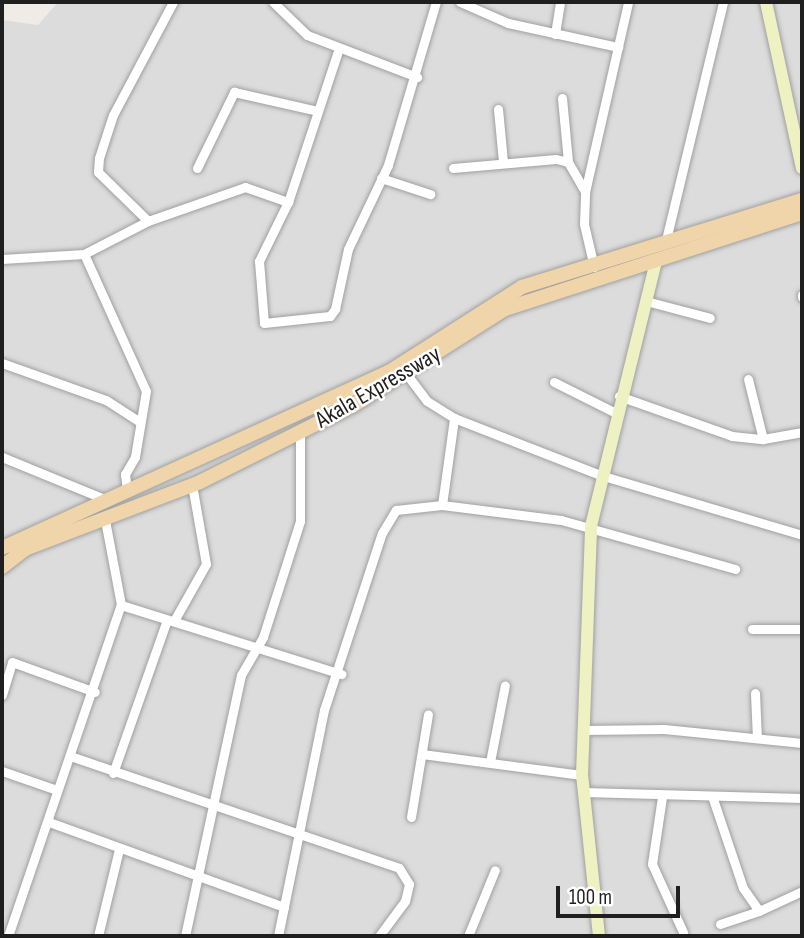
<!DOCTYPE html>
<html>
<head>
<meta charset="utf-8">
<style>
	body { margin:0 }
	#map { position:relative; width:804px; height:938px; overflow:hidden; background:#efece7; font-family:"Sofia Sans Condensed",sans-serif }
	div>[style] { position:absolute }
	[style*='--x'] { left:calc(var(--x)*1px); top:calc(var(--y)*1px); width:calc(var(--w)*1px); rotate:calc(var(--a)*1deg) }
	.residential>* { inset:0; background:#dddcdc }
	.roads { filter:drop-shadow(0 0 2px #a0a0a0) drop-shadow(0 0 2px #a0a0a0) }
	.street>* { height:9px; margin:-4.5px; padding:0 4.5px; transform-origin:4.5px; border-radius:4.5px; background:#fff }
	.secondary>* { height:12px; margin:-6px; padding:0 6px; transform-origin:6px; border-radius:6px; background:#eef2c2 }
	.primary>* { height:14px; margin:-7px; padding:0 7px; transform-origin:7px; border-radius:7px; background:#f0d5aa }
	span { translate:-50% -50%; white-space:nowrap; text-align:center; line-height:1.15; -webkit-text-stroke:5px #fff; paint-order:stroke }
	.street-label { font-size:24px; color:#1f1f1f }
	.frame { position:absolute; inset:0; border:4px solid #1f1f1f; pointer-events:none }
	.scale { position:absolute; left:556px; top:886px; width:124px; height:32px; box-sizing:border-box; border:4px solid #1f1f1f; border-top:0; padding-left:9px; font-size:21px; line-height:24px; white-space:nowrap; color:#1f1f1f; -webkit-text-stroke:5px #fff; paint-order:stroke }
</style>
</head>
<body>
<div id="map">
	<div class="residential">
		<i style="clip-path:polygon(58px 2px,802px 2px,802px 936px,2px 936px,2px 20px,38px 25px)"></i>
	</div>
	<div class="roads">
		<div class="street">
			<i style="--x:273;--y:2;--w:47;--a:44.1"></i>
			<i style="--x:307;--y:35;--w:118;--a:20.9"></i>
			<i style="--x:460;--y:2;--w:52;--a:23.6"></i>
			<i style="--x:508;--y:23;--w:113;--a:12.3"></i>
			<i style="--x:555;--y:34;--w:32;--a:-81"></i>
			<i style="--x:339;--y:48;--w:162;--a:108.3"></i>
			<i style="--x:288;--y:202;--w:66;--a:116.2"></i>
			<i style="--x:259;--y:261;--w:62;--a:85.4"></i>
			<i style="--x:264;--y:323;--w:66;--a:-6.1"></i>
			<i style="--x:330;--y:316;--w:9;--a:-54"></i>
			<i style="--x:335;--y:309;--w:61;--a:-77.8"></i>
			<i style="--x:348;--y:249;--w:93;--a:-64.5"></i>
			<i style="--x:388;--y:165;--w:170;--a:-73.6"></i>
			<i style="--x:562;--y:98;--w:64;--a:84.6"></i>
			<i style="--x:498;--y:109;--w:53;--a:84.6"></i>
			<i style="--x:197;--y:168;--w:85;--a:-64"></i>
			<i style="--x:234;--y:92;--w:82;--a:12.7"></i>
			<i style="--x:453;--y:168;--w:103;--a:-5"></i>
			<i style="--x:556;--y:159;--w:12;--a:14"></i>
			<i style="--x:568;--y:162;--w:34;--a:60"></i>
			<i style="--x:381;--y:178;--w:52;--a:18.1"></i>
			<i style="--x:148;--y:221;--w:70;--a:-135.6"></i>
			<i style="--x:98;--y:172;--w:14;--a:-86"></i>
			<i style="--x:99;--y:158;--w:45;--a:-72"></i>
			<i style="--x:113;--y:115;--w:128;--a:-62"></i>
			<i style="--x:665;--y:244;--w:249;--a:-76.5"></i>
			<i style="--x:84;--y:254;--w:150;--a:65.7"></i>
			<i style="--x:146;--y:391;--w:67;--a:99.5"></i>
			<i style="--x:135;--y:457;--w:20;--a:120"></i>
			<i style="--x:125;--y:474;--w:16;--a:83"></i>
			<i style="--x:2;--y:259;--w:82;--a:-3.5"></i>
			<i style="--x:84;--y:254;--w:72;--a:-27.3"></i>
			<i style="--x:148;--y:221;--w:103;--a:-19.3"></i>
			<i style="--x:245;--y:187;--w:46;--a:19.2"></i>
			<i style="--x:594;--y:267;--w:44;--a:-103.1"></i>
			<i style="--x:584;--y:224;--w:32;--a:-88"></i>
			<i style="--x:585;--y:192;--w:195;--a:-77.2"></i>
			<i style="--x:802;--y:295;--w:2;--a:90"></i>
			<i style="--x:646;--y:301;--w:66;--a:14.9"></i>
			<i style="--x:2;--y:363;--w:110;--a:19.6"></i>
			<i style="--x:106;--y:400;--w:40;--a:32.9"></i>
			<i style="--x:408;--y:376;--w:31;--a:53"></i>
			<i style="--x:427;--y:401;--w:32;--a:32"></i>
			<i style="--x:748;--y:379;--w:62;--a:76"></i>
			<i style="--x:763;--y:439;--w:40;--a:-10"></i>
			<i style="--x:554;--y:382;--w:67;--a:26.6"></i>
			<i style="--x:619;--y:396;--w:120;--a:19.5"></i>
			<i style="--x:732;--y:436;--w:31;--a:6"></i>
			<i style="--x:2;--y:457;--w:113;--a:22.3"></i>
			<i style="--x:442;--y:505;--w:88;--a:-82.1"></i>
			<i style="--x:454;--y:418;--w:157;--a:21.3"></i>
			<i style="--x:600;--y:475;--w:211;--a:16.5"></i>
			<i style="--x:105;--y:520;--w:86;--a:79.3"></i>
			<i style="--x:175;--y:619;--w:63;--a:-60.6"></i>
			<i style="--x:206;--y:564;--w:80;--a:-100"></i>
			<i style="--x:752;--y:629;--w:50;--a:0"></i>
			<i style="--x:755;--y:693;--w:45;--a:87.5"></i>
			<i style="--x:2;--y:695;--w:34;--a:-73"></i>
			<i style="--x:12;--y:662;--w:88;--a:19.9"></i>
			<i style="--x:583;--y:730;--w:81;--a:-0.7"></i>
			<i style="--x:664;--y:729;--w:139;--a:5.8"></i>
			<i style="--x:422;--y:754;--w:161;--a:7.5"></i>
			<i style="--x:73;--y:757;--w:344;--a:18.8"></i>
			<i style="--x:399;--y:868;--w:19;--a:58"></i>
			<i style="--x:409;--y:884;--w:17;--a:103"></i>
			<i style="--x:405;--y:901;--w:44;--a:126.6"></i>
			<i style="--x:490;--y:762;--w:78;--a:-79"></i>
			<i style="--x:2;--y:771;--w:58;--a:19.1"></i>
			<i style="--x:113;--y:773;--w:162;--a:-70.6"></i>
			<i style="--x:584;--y:792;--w:218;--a:1.6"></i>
			<i style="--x:712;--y:796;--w:97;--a:71.4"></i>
			<i style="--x:743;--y:888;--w:28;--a:55"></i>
			<i style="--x:759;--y:911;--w:47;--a:-24.9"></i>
			<i style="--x:662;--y:797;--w:68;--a:98.5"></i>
			<i style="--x:652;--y:864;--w:75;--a:65.5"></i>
			<i style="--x:411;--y:817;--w:104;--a:-80.6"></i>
			<i style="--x:49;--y:822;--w:250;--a:19.9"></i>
			<i style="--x:720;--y:924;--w:41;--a:-18.4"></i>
			<i style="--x:8;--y:936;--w:350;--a:-71.2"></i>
			<i style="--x:121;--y:605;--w:231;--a:17.4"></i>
			<i style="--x:98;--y:936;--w:89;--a:-76.4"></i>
			<i style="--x:185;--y:936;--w:267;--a:-77.9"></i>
			<i style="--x:241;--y:675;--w:44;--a:-59.9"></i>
			<i style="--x:263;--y:637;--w:122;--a:-72.3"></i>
			<i style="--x:300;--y:521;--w:90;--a:-90"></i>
			<i style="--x:278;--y:936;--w:231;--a:-78.5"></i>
			<i style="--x:324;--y:710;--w:186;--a:-71.9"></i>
			<i style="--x:382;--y:533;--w:27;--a:-59"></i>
			<i style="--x:396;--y:510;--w:46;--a:-6.2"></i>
			<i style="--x:442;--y:505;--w:120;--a:7.2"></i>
			<i style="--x:561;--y:520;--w:181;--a:15.7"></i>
			<i style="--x:468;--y:936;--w:71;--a:-67.8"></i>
		</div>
		<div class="secondary">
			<i style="--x:766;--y:2;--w:170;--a:77.8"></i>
			<i style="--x:599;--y:936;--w:162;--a:-96"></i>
			<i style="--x:582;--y:775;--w:249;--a:-87.9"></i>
			<i style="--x:591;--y:526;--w:269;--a:-76.2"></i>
		</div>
		<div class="primary">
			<i style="--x:2;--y:548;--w:425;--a:-24.5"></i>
			<i style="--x:389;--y:372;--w:158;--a:-32.6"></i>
			<i style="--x:522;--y:287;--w:293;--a:-17.3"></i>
			<i style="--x:2;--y:567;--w:29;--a:-38"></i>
			<i style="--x:25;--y:549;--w:187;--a:-20.9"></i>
			<i style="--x:200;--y:482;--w:170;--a:-26.6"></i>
			<i style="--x:352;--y:406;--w:181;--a:-32.4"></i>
			<i style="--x:505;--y:309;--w:312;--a:-17.9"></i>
		</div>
	</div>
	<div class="street-label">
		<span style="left:378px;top:387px;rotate:-30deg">Akala Expressway</span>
	</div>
	<div class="frame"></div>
	<div class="scale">100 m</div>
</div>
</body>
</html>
